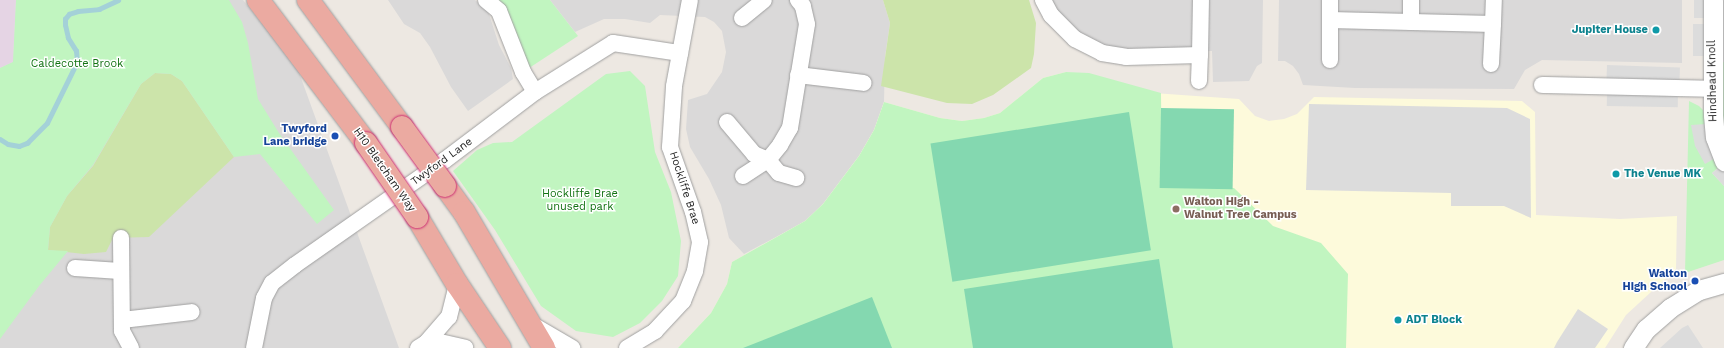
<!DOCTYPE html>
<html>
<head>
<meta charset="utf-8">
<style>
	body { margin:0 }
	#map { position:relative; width:1724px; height:348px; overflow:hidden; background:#ede8e2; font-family:"Work Sans",sans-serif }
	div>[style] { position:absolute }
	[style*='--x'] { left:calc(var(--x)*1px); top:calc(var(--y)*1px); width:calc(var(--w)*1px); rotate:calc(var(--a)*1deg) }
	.residential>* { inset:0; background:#dad9d9 }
	.industrial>* { inset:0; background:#e5d4e4 }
	.education>* { inset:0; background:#fdfadb }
	.grass>* { inset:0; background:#cce4aa }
	.park>* { inset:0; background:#c1f5c0 }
	.pitch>* { inset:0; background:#84d8b0; transform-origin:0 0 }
	.parking>* { inset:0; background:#dcdcdc; transform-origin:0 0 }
	.stream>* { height:4.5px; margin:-2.25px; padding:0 2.25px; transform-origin:2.25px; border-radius:2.25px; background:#a4d1d8 }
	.roads { filter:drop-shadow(0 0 1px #a0a0a0) drop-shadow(0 0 1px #a0a0a0) }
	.minor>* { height:16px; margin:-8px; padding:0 8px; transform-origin:8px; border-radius:8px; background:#fff }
	.tertiary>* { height:19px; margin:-9.5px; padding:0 9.5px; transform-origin:9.5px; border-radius:9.5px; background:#fff }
	.trunk>* { height:22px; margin:-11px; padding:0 11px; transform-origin:11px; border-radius:11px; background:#ebaaa1 }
	.bridges { filter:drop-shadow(0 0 1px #cc2e73) drop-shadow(0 0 1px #cc2e73) }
	.trunk-bridge>* { height:22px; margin:-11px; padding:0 11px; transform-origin:11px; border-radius:11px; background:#ebaaa1 }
	.dots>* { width:11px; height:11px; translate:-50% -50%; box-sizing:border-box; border:2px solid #fff; border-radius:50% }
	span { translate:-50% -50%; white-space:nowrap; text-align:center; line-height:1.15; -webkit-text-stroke:3px #fff; paint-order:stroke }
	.culture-label { font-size:11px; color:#0d838f; font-weight:700 }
	.right { translate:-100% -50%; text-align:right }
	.left { translate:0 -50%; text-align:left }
	.park-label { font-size:11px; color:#127212 }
	.street-label { font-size:11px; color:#1c1c1c }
	.transit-label { font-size:11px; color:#164399; font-weight:700 }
	.education-label { font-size:11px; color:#785e54; font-weight:700 }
</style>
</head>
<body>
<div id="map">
	<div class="residential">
		<i style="clip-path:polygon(16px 0,243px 0,297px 67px,399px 348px,0 348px,0 68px,13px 62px)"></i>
		<i style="clip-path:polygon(388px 0,475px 0,488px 11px,499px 45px,511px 68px,513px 79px,468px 111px,451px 87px,430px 47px,420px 33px,404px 24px)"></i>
		<i style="clip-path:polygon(550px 0,883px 0,890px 23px,885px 57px,884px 102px,874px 130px,859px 156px,823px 204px,806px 221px,744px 254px,729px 238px,721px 205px,709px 179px,690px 147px,686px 129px,688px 100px,707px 94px,722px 72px,726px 52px,722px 31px,714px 22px,705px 17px,660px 15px,650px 23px,625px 19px,604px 19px,575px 32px)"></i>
		<i style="clip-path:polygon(1052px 0,1263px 0,1262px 63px,1257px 66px,1249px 81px,1213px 82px,1212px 51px,1116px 51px,1078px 34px,1057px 12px)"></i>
		<i style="clip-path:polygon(1279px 0,1682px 0,1682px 63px,1542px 60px,1525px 70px,1514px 89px,1355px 88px,1303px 85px,1299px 74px,1293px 66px,1285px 61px,1278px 61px)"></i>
	</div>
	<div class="industrial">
		<i style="clip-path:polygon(0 0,16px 0,13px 62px,0 68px)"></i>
	</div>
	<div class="education">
		<i style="clip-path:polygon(1066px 72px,1153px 93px,1239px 99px,1255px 116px,1269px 121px,1284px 119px,1297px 114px,1314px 97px,1522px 101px,1535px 112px,1536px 215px,1620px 219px,1677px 216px,1676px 269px,1626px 315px,1605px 348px,678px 348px,711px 313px,727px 284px,732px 262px,805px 221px,823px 204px,859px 156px,874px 130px,884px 102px,940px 118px,962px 121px,984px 118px,1000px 113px,1043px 78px)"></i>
	</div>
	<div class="grass">
		<i style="clip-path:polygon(883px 0,1029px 0,1036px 23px,1034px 54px,1031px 68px,993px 95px,972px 104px,947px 103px,881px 86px,890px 23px)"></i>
		<i style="clip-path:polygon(155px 73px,171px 74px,182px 81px,234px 157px,149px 237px,113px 238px,106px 252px,84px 254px,48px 250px,50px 227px,67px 196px,93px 166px,141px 84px)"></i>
	</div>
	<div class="park">
		<i style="clip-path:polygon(16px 0,229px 0,242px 22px,248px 43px,258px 99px,279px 133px,334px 210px,317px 224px,260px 154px,234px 157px,182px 81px,171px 74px,155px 73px,141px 84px,93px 165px,67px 196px,50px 227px,48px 250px,68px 251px,39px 286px,0 339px,0 68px,13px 62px)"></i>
		<i style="clip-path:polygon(486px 0,550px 0,578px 36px,523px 72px)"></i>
		<i style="clip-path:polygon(1724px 3px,1724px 146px,1718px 62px,1723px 62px)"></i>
		<i style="clip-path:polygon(630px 71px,645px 86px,655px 152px,671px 192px,681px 241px,678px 276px,662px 301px,640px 323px,613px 337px,576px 331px,541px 306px,495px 230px,453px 171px,477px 150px,493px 143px,512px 142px,606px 74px)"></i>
		<i style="clip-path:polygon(1066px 72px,1089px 73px,1161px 93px,1162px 188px,1234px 188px,1273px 226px,1321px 243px,1348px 274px,1346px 348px,678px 348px,711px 313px,727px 284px,732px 262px,805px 221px,823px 204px,859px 156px,874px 130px,884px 102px,940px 118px,962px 121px,984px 118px,1000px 113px,1043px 78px)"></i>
		<i style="clip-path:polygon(1689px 101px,1699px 106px,1703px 110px,1714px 159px,1719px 167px,1712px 173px,1724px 186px,1724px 260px,1685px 273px)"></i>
	</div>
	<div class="pitch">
		<i style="left:1161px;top:108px;width:73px;height:80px;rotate:1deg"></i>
		<i style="left:1129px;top:112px;width:140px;height:201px;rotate:81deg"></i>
		<i style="clip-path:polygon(1159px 259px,1173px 348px,973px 348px,964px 289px)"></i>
		<i style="clip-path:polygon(872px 297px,892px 348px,743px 348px)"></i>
	</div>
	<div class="parking">
		<i style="left:1694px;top:0;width:14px;height:18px"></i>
		<i style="left:1719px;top:0;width:5px;height:62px"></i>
		<i style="left:1693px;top:24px;width:14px;height:32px"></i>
		<i style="left:1607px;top:65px;width:73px;height:14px;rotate:2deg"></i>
		<i style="left:1607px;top:92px;width:71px;height:14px;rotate:1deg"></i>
		<i style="clip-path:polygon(1309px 104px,1507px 108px,1530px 119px,1531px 218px,1504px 206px,1451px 206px,1451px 193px,1306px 190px)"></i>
		<i style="clip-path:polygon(1706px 124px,1717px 157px,1705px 164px,1695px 146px,1691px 125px)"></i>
		<i style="clip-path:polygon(1724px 164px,1724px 186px,1712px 173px)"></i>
		<i style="clip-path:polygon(1578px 309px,1608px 329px,1595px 348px,1554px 348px,1557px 342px)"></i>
		<i style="clip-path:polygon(1688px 325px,1703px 348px,1660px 348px,1682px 328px)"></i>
	</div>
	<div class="stream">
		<i style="--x:0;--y:139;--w:9;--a:32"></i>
		<i style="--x:8;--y:144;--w:11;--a:10"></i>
		<i style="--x:19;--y:146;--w:9;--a:-21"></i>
		<i style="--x:27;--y:143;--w:28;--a:-45"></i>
		<i style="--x:47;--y:123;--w:68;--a:-63.8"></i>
		<i style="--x:77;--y:62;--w:11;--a:-95"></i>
		<i style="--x:76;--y:51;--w:15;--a:-122"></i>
		<i style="--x:68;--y:38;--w:13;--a:-103"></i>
		<i style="--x:65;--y:25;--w:6;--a:-90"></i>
		<i style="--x:65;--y:19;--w:6;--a:-51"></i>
		<i style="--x:69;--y:14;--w:9;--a:-18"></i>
		<i style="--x:78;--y:11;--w:21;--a:-5"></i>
		<i style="--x:99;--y:9;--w:21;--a:-25"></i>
	</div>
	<div class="roads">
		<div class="minor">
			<i style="--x:486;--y:0;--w:17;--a:40"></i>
			<i style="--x:499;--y:11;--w:66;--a:68.5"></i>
			<i style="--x:523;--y:72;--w:23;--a:59"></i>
			<i style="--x:1043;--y:0;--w:17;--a:62"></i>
			<i style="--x:1051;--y:15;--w:34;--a:45"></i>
			<i style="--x:1075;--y:39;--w:30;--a:27"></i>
			<i style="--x:1102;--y:53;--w:24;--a:9"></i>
			<i style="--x:1126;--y:57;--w:74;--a:-1.5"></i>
			<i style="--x:1200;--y:55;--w:55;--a:-89"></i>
			<i style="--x:742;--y:18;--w:28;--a:-39"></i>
			<i style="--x:1330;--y:20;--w:20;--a:-90"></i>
			<i style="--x:1411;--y:22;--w:22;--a:-90"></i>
			<i style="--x:1493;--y:24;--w:24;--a:-88"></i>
			<i style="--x:1330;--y:60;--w:40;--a:-90"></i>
			<i style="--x:1330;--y:20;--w:163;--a:1.4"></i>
			<i style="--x:1493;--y:24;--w:40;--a:92.9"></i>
			<i style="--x:798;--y:75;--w:66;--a:6.9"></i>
			<i style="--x:1199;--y:81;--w:26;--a:-88"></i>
			<i style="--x:1542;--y:85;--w:170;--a:1.3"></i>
			<i style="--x:727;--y:122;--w:42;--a:49.8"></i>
			<i style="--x:754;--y:154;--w:15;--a:23"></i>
			<i style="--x:768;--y:160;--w:17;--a:50"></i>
			<i style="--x:779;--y:173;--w:18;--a:16"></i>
			<i style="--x:743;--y:176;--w:30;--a:-33"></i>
			<i style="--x:768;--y:160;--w:19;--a:-51"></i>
			<i style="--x:780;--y:145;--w:20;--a:-60"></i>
			<i style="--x:790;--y:128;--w:105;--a:-80.7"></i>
			<i style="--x:807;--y:24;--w:18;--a:-103"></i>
			<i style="--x:803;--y:6;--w:8;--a:-130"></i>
			<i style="--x:121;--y:238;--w:93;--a:89.4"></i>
			<i style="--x:122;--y:331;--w:19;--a:62"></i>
			<i style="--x:75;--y:268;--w:45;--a:3.8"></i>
			<i style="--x:122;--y:320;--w:70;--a:-6.5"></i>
			<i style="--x:531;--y:324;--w:48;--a:30.3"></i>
			<i style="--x:426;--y:343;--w:14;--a:-4"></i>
			<i style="--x:440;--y:342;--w:26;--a:13"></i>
			<i style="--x:254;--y:348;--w:51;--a:-78.7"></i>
			<i style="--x:264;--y:298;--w:17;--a:-62"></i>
			<i style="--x:272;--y:283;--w:29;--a:-38"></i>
			<i style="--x:295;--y:265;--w:183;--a:-35"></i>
			<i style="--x:445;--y:160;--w:113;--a:-37.1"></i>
			<i style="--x:535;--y:92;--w:92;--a:-32.1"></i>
			<i style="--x:613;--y:43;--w:68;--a:8.5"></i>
			<i style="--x:418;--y:348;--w:9;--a:-32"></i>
			<i style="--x:426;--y:343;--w:35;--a:-49"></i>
			<i style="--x:449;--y:317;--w:34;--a:-76"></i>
			<i style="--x:627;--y:348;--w:33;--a:-31"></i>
			<i style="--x:655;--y:331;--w:41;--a:-47"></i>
			<i style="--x:683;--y:301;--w:32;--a:-68"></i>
			<i style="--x:695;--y:271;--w:29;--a:-80"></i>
			<i style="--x:700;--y:242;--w:31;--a:-103"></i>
			<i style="--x:693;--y:212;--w:69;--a:-109.5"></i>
			<i style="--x:670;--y:147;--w:61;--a:-86.2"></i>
			<i style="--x:674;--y:86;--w:87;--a:-79.5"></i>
		</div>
		<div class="tertiary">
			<i style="--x:1713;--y:0;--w:115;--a:90"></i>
			<i style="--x:1713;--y:115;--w:22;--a:85"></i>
			<i style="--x:1715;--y:137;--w:26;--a:69"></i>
			<i style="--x:1633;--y:348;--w:23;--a:-56"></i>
			<i style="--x:1646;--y:329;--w:32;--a:-41"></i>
			<i style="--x:1670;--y:308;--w:34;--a:-32"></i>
			<i style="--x:1699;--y:290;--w:26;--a:-16"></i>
		</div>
		<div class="trunk">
			<i style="--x:258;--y:0;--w:179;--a:52.9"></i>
			<i style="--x:308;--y:0;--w:158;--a:53.5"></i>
			<i style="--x:445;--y:186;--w:32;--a:54"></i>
			<i style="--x:464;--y:212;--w:158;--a:59.5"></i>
			<i style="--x:417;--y:217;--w:78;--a:59.2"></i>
			<i style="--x:457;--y:284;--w:77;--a:56.1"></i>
		</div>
	</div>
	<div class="bridges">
		<div class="trunk-bridge">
			<i style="--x:402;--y:127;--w:73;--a:53.9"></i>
			<i style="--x:366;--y:143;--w:90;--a:55.4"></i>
		</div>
	</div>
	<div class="dots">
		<i style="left:1656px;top:30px;background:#0f9aa8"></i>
		<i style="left:335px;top:136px;background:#1a4fb4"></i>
		<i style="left:1616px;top:174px;background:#0f9aa8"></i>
		<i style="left:1176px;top:209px;background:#8d6e63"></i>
		<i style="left:1695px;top:281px;background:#1a4fb4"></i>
		<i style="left:1398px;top:320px;background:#0f9aa8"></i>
	</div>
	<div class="culture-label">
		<span class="right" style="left:1648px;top:30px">Jupiter House</span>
		<span class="left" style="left:1624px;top:174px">The Venue MK</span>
		<span class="left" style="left:1406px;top:320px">ADT Block</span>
	</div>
	<div class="park-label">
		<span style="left:77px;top:64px">Caldecotte Brook</span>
		<span style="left:580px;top:201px">Hockliffe Brae<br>unused park</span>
	</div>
	<div class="street-label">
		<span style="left:1713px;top:81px;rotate:-91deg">Hindhead Knoll</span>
		<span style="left:442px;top:162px;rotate:-36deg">Twyford Lane</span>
		<span style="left:384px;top:170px;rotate:55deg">H10 Bletcham Way</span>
		<span style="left:684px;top:188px;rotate:72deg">Hockliffe Brae</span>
	</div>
	<div class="transit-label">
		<span class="right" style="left:327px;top:136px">Twyford<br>Lane bridge</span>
		<span class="right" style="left:1687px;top:281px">Walton<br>High School</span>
	</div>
	<div class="education-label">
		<span class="left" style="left:1184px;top:209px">Walton High -<br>Walnut Tree Campus</span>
	</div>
</div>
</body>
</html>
